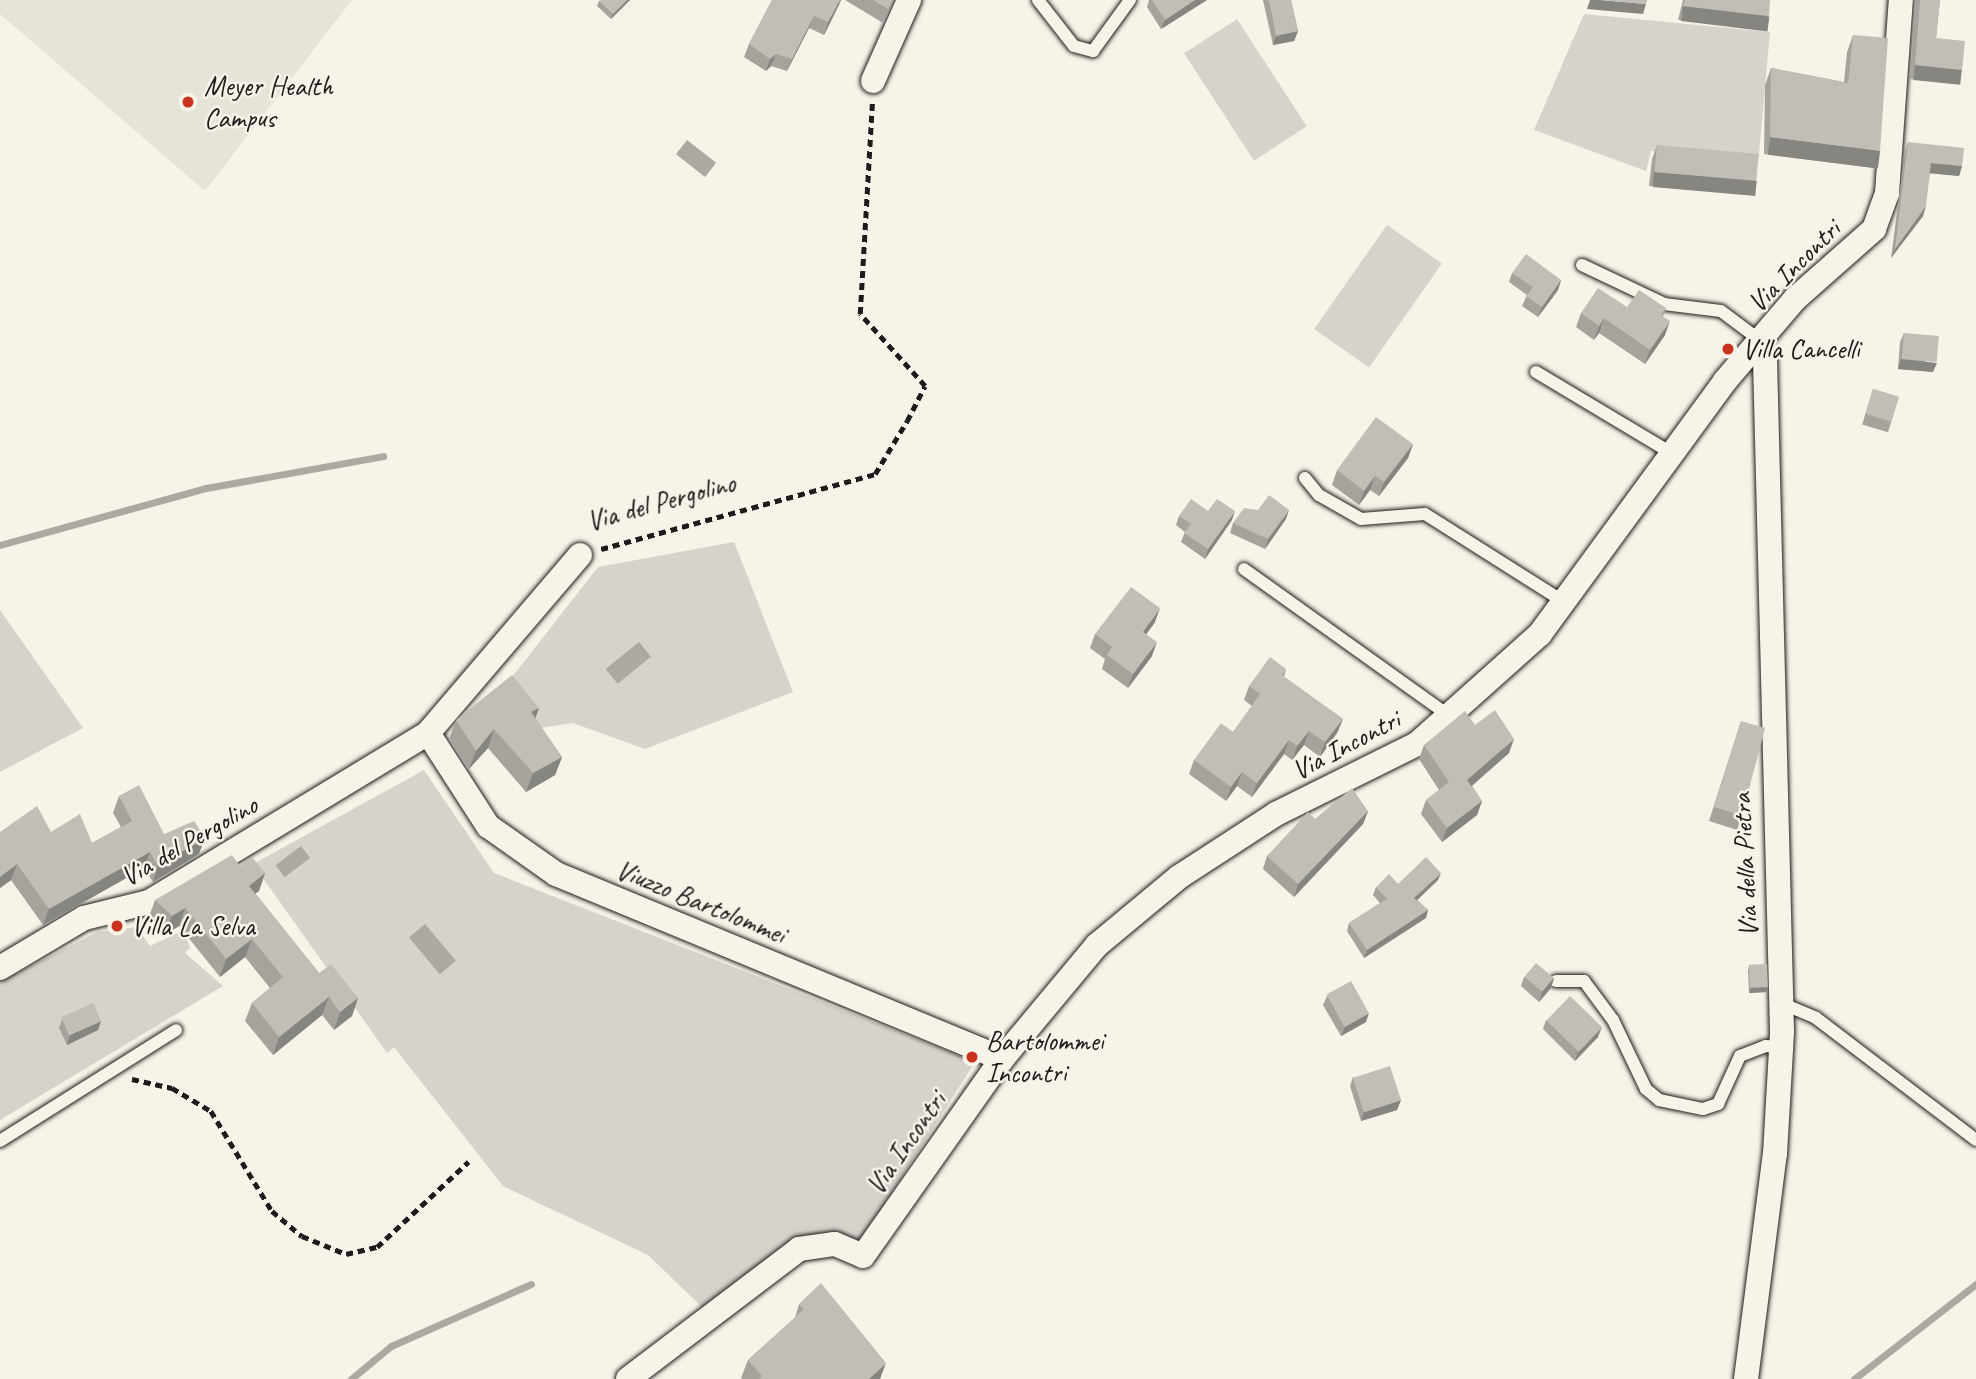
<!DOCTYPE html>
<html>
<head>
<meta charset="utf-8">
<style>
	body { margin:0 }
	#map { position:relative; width:1976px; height:1379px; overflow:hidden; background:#f7f3e8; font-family:Caveat,sans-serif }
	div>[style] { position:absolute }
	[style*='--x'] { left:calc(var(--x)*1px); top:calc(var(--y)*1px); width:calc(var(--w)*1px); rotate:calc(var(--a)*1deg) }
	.built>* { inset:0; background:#e6e3d9 }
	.green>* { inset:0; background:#d7d3cb; transform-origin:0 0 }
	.water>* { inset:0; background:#aca9a2; transform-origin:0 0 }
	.stream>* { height:7px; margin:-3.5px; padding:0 3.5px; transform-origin:3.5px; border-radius:3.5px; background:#aca9a2 }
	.path>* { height:4.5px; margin-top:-2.25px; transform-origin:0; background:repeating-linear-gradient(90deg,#1c1c1c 0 7px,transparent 0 12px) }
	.roads { filter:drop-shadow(0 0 2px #1c1c1c) drop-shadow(0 0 2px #1c1c1c) }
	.lane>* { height:12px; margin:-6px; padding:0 6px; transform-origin:6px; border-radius:6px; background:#f7f3e8 }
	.street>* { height:24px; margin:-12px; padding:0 12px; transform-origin:12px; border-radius:12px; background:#f7f3e8 }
	.wall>* { inset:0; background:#a5a39c; transform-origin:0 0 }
	.shaded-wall>* { inset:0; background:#86857f; transform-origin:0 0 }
	.building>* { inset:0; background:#c0beb5; transform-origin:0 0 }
	.dots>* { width:19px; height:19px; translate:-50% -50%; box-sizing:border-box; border:4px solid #f7f3e8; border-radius:50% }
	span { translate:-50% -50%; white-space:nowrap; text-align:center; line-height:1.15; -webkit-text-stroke:5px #f7f3e8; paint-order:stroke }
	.poi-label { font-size:28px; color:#1c1c1c }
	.left { translate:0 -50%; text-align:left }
	.street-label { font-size:28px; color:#1c1c1c }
</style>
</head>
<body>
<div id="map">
	<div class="built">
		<i style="clip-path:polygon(0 0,352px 0,205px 191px,0 14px)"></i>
	</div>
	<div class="green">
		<i style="clip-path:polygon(1584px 14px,1770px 32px,1758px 165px,1651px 151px,1646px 171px,1534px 130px)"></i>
		<i style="left:1237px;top:19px;width:128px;height:63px;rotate:57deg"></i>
		<i style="left:1387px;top:225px;width:67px;height:127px;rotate:35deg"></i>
		<i style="clip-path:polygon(734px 542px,793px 692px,645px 749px,573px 723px,540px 728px,505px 686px,598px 567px)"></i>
		<i style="clip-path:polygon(0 610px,83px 728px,0 772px)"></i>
		<i style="clip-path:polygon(424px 770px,494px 873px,975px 1062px,860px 1243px,829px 1235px,704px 1309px,648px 1255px,503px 1186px,394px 1047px,387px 1053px,253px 864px)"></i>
		<i style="clip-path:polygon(137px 927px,150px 946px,184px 930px,190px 948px,185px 953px,223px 986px,0 1120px,0 982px,97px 932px)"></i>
	</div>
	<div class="water">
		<i style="left:687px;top:140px;width:37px;height:18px;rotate:38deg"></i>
		<i style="left:639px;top:642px;width:19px;height:43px;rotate:51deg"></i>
		<i style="left:301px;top:846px;width:15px;height:32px;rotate:53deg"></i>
		<i style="left:425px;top:924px;width:48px;height:21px;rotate:50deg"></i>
	</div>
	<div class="stream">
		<i style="--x:0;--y:545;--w:214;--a:-15.5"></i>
		<i style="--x:206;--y:488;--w:180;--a:-10.2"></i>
		<i style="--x:351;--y:1379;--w:52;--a:-39.5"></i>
		<i style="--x:391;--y:1346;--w:153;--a:-23.9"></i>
		<i style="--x:1854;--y:1379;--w:155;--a:-37.9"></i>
	</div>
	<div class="path">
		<i style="--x:601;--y:549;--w:284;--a:-15.3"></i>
		<i style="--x:875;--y:474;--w:62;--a:-58.9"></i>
		<i style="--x:907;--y:421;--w:39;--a:-63"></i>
		<i style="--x:925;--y:386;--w:97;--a:-132.1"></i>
		<i style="--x:860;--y:314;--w:211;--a:-86.7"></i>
		<i style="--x:132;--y:1079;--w:41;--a:12.7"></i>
		<i style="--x:172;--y:1088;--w:45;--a:30.5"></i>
		<i style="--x:211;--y:1111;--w:117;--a:58.6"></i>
		<i style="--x:272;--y:1211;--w:39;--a:40"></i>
		<i style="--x:302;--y:1236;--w:48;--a:22.2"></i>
		<i style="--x:346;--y:1254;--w:32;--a:-13"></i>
		<i style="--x:377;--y:1247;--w:125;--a:-43"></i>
	</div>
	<div class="roads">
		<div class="lane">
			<i style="--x:1038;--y:0;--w:58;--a:52"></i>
			<i style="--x:1074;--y:46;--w:20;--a:15"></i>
			<i style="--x:1093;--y:51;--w:63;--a:-54"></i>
			<i style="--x:1582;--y:265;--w:91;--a:25.4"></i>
			<i style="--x:1664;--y:304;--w:57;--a:7"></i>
			<i style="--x:1721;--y:311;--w:50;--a:36.9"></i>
			<i style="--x:1536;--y:372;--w:160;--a:30.9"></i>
			<i style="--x:1305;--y:478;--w:22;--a:51"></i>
			<i style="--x:1319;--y:495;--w:48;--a:29.7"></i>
			<i style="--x:1361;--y:519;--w:64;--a:-4.5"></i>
			<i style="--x:1425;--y:514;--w:165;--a:32.3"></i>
			<i style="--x:1244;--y:569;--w:252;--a:35.6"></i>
			<i style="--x:1556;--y:981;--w:28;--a:0"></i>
			<i style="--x:1584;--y:981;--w:49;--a:53.4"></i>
			<i style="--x:1613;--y:1020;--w:76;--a:64.4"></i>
			<i style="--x:1646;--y:1089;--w:17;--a:40"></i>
			<i style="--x:1659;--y:1100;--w:45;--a:11.6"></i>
			<i style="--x:1703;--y:1109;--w:16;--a:-18"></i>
			<i style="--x:1718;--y:1104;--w:53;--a:-65.4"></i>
			<i style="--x:1740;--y:1056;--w:28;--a:-21"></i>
			<i style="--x:1766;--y:1046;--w:16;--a:7"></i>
			<i style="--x:1781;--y:1003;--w:38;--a:23"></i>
			<i style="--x:1816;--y:1018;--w:201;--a:37.3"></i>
			<i style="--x:0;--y:1141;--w:208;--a:-32.2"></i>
		</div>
		<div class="street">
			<i style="--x:873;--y:81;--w:89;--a:-66"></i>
			<i style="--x:428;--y:733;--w:111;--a:57.2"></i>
			<i style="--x:488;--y:826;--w:83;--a:35.2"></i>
			<i style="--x:556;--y:874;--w:483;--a:22.5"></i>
			<i style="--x:0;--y:968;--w:98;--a:-30.8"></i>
			<i style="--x:84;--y:918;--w:67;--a:-13.8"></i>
			<i style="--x:149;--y:902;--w:326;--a:-31.2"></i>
			<i style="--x:428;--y:733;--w:234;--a:-49.5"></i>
			<i style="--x:628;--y:1379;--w:215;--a:-37.2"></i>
			<i style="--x:799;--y:1249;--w:36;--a:-8"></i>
			<i style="--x:835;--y:1244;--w:30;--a:23"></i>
			<i style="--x:863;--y:1256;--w:241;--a:-54.8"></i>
			<i style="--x:1002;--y:1059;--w:148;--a:-50.2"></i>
			<i style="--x:1097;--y:945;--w:107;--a:-39.7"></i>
			<i style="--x:1179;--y:877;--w:116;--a:-33"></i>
			<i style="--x:1276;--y:814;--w:157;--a:-26.4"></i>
			<i style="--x:1417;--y:744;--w:165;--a:-41.8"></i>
			<i style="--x:1540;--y:634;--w:313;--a:-53.8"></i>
			<i style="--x:1725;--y:381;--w:108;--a:-49.5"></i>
			<i style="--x:1795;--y:299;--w:106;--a:-41.5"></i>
			<i style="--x:1874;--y:229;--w:38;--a:-70"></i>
			<i style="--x:1887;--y:193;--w:194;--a:-85.9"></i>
			<i style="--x:1746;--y:1379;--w:227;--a:-82.7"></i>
			<i style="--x:1775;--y:1154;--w:123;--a:-86.7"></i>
			<i style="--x:1782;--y:1031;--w:672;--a:-91.45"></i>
			<i style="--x:1765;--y:359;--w:13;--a:-138"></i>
		</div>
	</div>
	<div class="wall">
		<i style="clip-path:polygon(630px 0,611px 19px,597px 6px,599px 1px)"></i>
		<i style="clip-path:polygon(772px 0,841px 0,824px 35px,809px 28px,787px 71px,771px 66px,766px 71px,744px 57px,749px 44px)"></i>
		<i style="clip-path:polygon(845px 0,893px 0,883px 23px)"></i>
		<i style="clip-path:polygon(1149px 0,1207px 0,1161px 29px,1147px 7px)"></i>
		<i style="clip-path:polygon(1263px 0,1291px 0,1298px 31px,1294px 41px,1273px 45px)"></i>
		<i style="clip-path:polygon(1683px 0,1770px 0,1764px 30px,1678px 20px)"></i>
		<i style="clip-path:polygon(1915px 0,1940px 0,1936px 38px,1962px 70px,1957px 84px,1910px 79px)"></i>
		<i style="clip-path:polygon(1853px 35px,1874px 168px,1764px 154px,1765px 85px,1771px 68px,1844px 82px,1847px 52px)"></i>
		<i style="clip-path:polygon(1908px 142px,1962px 166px,1959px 176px,1930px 173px,1923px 216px,1891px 258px,1905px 151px)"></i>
		<i style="clip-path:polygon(1657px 145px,1757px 181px,1752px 195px,1649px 186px,1652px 159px)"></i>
		<i style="clip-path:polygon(1512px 273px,1561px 280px,1558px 290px,1538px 317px,1522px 306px,1527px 295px,1509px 282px)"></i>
		<i style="clip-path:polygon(1627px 307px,1666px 308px,1663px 316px,1665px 335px,1645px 364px,1599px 333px,1594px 340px,1576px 327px,1581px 313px)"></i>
		<i style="clip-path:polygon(1904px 333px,1933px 372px,1898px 369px,1900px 342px)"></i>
		<i style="left:1873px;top:389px;width:27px;height:37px;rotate:17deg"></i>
		<i style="clip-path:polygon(1413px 444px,1408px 458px,1379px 496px,1370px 490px,1359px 505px,1332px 485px,1337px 470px)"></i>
		<i style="clip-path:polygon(1208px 511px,1232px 520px,1205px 559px,1181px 542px,1185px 532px,1176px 525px,1179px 516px)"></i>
		<i style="clip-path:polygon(1286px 519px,1265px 549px,1230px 533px,1233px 523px)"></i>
		<i style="clip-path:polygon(1155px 622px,1146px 634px,1152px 656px,1128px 688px,1102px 669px,1105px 659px,1090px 648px,1095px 634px)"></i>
		<i style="clip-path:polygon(1286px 669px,1284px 677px,1343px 719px,1337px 733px,1320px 757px,1304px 745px,1292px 760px,1284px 754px,1252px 797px,1237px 786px,1226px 801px,1189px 774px,1194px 760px,1233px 732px,1252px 706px,1244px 700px,1249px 686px)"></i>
		<i style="clip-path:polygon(539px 708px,535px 718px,562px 757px,555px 775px,526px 792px,488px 748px,469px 769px,449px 739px,456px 720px)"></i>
		<i style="clip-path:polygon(1741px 721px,1742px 816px,1737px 830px,1709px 821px)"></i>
		<i style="clip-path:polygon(1475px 725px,1509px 753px,1472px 786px,1482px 801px,1477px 815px,1442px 842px,1421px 814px,1426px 800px,1439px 790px,1419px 759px,1424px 745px)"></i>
		<i style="clip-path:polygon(119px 796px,164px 834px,199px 854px,153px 882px,144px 868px,43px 925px,11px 880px,0 888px,0 832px,51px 832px,92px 843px,121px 827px,113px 813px)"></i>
		<i style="clip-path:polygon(1368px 811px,1363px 824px,1294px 897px,1263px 869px,1267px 856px,1315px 819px)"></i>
		<i style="clip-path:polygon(240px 866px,265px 873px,259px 891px,255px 893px,319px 973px,358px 998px,352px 1016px,334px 1030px,322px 1015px,273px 1055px,245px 1021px,252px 1003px,270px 988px,245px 957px,220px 977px,179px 926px,166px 934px,149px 917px,155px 900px)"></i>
		<i style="clip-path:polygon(1438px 880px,1417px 900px,1428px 910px,1426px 918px,1364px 958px,1347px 931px,1349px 923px,1380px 903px,1373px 895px,1376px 887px,1398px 884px)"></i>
		<i style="clip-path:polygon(1749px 966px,1768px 987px,1766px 992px,1749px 993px,1748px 971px)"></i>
		<i style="clip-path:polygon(1524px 977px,1554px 978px,1551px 988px,1539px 1002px,1521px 986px)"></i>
		<i style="clip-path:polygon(1327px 996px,1366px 1022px,1341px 1036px,1323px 1005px)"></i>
		<i style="clip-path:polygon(62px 1019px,98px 1030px,67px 1045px,59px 1028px)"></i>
		<i style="clip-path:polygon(1546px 1020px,1598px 1037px,1575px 1061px,1543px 1029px)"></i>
		<i style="clip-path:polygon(1353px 1077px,1401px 1100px,1397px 1110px,1361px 1121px,1350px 1086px)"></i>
		<i style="clip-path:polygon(799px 1304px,880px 1379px,742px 1379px,741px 1378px,748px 1360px,795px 1318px)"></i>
	</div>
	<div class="shaded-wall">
		<i style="clip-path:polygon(627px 0,630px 0,611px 19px,613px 14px)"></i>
		<i style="clip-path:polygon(840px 0,841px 0,839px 5px,824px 35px,828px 22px)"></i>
		<i style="clip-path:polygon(1195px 0,1207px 0,1161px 29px,1165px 20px)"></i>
		<i style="clip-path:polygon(1590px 0,1600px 0,1646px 4px,1643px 14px,1587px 9px)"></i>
		<i style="left:1683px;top:6px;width:87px;height:15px;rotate:7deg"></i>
		<i style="clip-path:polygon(814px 16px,809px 28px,787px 71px,792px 59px)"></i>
		<i style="clip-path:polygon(1298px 31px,1294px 41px,1273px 45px,1276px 36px)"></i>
		<i style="clip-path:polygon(776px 54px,771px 66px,766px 71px,770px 59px)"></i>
		<i style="left:1915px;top:65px;width:47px;height:15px;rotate:6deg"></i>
		<i style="left:1770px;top:137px;width:111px;height:18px;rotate:7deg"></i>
		<i style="clip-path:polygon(1931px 163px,1962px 166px,1959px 176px,1927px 173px)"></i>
		<i style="left:1654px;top:172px;width:103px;height:15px;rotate:5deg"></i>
		<i style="clip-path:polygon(1926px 206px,1923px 216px,1891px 258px,1895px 249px)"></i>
		<i style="clip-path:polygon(1561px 280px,1558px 290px,1538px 317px,1542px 307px)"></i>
		<i style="clip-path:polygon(1604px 318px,1599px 333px,1594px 340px,1599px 326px)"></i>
		<i style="clip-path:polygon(1670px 321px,1665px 335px,1645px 364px,1650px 350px)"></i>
		<i style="clip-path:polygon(1901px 359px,1937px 363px,1933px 372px,1898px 369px)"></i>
		<i style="clip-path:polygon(1413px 444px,1408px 458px,1379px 496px,1384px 482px)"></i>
		<i style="clip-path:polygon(1375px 476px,1370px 490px,1359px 505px,1364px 491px)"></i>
		<i style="clip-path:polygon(1289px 510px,1286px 519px,1265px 549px,1268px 539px)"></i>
		<i style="clip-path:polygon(1235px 511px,1232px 520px,1205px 559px,1208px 549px)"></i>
		<i style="clip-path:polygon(1160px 608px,1155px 622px,1138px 646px,1143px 632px)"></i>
		<i style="clip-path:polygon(1157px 642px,1152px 656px,1128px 688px,1133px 674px)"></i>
		<i style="clip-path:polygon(539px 708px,532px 727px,531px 712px)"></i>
		<i style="clip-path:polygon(1343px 719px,1337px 733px,1320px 757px,1325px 742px)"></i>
		<i style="clip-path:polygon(494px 729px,488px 748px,469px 769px,476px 751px)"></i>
		<i style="clip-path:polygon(1309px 731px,1304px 745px,1292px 760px,1297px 746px)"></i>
		<i style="clip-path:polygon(1514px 739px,1509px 753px,1462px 794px,1467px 780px)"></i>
		<i style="clip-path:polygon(1289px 740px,1284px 754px,1252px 797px,1257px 783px)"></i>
		<i style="clip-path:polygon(562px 757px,555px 775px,526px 792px,533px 773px)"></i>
		<i style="clip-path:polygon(1242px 772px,1237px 786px,1226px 801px,1231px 787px)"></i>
		<i style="clip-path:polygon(1482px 801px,1477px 815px,1442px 842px,1447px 828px)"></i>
		<i style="clip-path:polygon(1368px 811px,1363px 824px,1294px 897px,1298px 884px)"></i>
		<i style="clip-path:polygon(205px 838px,199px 854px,153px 882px,158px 866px)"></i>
		<i style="clip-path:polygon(150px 852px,144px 868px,43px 925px,49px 909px)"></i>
		<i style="clip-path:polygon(17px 864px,11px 880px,0 888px,0 877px)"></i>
		<i style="clip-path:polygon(265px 873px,259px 891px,243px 903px,249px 886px)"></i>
		<i style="clip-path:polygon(1441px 873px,1438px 880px,1411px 906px,1414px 898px)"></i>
		<i style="clip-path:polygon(185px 908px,179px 926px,166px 934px,172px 916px)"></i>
		<i style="clip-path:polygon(1428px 910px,1426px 918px,1364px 958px,1367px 950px)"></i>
		<i style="clip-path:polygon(252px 939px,245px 957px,220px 977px,226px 959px)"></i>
		<i style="clip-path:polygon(1554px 978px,1551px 988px,1539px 1002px,1542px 992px)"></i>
		<i style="clip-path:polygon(1768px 987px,1766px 992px,1749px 993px,1751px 988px)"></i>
		<i style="clip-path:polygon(329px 997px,322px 1015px,273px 1055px,279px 1037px)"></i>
		<i style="clip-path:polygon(358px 998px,352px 1016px,334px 1030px,340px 1012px)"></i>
		<i style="clip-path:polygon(1369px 1013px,1366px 1022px,1341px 1036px,1345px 1027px)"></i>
		<i style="clip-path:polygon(101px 1021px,98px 1030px,67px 1045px,70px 1035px)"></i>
		<i style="clip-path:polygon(1602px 1027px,1598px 1037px,1575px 1061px,1578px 1051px)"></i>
		<i style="clip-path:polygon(1401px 1100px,1397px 1110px,1361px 1121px,1364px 1112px)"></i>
		<i style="clip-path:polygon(886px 1363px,880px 1379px,869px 1379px)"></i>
	</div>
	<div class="building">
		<i style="clip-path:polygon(600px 0,627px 0,613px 14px,599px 1px)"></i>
		<i style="clip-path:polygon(772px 0,840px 0,828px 22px,814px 16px,792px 59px,776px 54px,770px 59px,749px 44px)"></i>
		<i style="clip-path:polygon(873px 0,892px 0,888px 9px)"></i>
		<i style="clip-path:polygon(1152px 0,1195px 0,1165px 20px)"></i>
		<i style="clip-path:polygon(1269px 0,1291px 0,1298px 31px,1276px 36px)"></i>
		<i style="clip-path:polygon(1600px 0,1647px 0,1646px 4px)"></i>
		<i style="clip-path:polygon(1685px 0,1770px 0,1769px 16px,1683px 6px)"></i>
		<i style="clip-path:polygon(1920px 0,1940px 0,1936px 38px,1965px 41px,1962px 70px,1915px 65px)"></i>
		<i style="clip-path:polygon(1853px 35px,1888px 38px,1880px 151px,1770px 137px,1771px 68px,1848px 83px)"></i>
		<i style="clip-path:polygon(1908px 142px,1964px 148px,1962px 166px,1931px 163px,1926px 206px,1895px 249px)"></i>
		<i style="left:1657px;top:145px;width:102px;height:27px;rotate:5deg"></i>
		<i style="clip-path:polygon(1526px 254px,1561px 280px,1542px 307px,1526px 296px,1533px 287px,1512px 273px)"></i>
		<i style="clip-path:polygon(1598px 288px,1627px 307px,1639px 290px,1666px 308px,1661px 315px,1670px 321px,1650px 350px,1604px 318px,1599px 326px,1581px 313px)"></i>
		<i style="left:1904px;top:333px;width:35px;height:26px;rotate:5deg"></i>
		<i style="left:1873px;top:389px;width:27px;height:26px;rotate:17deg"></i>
		<i style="clip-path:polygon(1376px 417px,1413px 444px,1384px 482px,1375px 476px,1364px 491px,1337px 470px)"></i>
		<i style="clip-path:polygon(1269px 495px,1289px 510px,1268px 539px,1233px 523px,1244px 508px,1258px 510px)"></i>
		<i style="clip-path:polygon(1191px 499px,1208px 511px,1217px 499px,1235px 511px,1208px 549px,1184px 533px,1191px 524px,1179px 516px)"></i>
		<i style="clip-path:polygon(1131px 587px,1160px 608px,1143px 632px,1157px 642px,1133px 674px,1107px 655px,1112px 647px,1095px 634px)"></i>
		<i style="clip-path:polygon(1270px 657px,1286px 669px,1282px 675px,1343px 719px,1325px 742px,1309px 731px,1297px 746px,1289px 740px,1257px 783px,1242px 772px,1231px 787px,1194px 760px,1221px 723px,1233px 732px,1260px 694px,1249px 686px)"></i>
		<i style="clip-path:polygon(512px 675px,539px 708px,531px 712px,562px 757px,533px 773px,494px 729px,476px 751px,456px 720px)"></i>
		<i style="clip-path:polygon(1495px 710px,1514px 739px,1467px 780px,1482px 801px,1447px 828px,1426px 800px,1449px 782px,1424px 745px,1465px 711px,1475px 725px)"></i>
		<i style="clip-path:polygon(1741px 721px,1765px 728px,1742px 816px,1714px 807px)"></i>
		<i style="clip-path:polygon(139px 785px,164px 834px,194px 821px,205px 838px,158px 866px,150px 852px,49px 909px,17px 864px,0 877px,0 832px,37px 806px,51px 832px,80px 814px,92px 843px,132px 821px,119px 796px)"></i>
		<i style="clip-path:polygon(1352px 788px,1368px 811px,1298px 884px,1267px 856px,1308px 812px,1315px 819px)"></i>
		<i style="clip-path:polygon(232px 855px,240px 866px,252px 857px,265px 873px,249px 886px,319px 973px,331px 964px,358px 998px,340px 1012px,329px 997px,279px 1037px,252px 1003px,283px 977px,252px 939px,226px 959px,185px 908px,172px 916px,155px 900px)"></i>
		<i style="clip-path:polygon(1426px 857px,1441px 873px,1414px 898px,1428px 910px,1367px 950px,1349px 923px,1387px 899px,1376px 887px,1389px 874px,1398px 884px)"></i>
		<i style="left:1536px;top:963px;width:23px;height:18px;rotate:40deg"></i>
		<i style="left:1767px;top:964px;width:23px;height:18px;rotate:88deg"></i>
		<i style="left:1351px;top:981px;width:37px;height:28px;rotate:61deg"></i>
		<i style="left:1570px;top:996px;width:45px;height:34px;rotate:44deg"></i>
		<i style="left:93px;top:1003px;width:20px;height:35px;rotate:66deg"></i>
		<i style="left:1390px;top:1066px;width:36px;height:39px;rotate:72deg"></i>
		<i style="clip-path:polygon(821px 1283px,886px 1363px,869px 1379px,759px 1379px,762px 1376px,748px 1360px,804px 1309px,799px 1304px)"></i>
	</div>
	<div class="dots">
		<i style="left:188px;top:102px;background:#c8321e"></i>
		<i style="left:1728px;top:349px;background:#c8321e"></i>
		<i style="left:117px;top:926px;background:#c8321e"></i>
		<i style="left:972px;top:1057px;background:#c8321e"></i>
	</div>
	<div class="poi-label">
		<span class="left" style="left:204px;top:102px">Meyer Health<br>Campus</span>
		<span class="left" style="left:1742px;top:349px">Villa Cancelli</span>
		<span class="left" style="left:131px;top:926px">Villa La Selva</span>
		<span class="left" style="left:986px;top:1057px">Bartolommei<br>Incontri</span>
	</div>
	<div class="street-label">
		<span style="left:1794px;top:266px;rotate:-45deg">Via Incontri</span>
		<span style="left:661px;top:502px;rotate:-15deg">Via del Pergolino</span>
		<span style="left:1346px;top:745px;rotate:-28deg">Via Incontri</span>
		<span style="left:189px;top:841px;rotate:-30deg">Via del Pergolino</span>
		<span style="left:1745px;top:865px;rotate:-93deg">Via della Pietra</span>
		<span style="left:701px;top:902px;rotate:22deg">Viuzzo Bartolommei</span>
		<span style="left:906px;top:1143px;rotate:-55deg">Via Incontri</span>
	</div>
</div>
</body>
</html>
